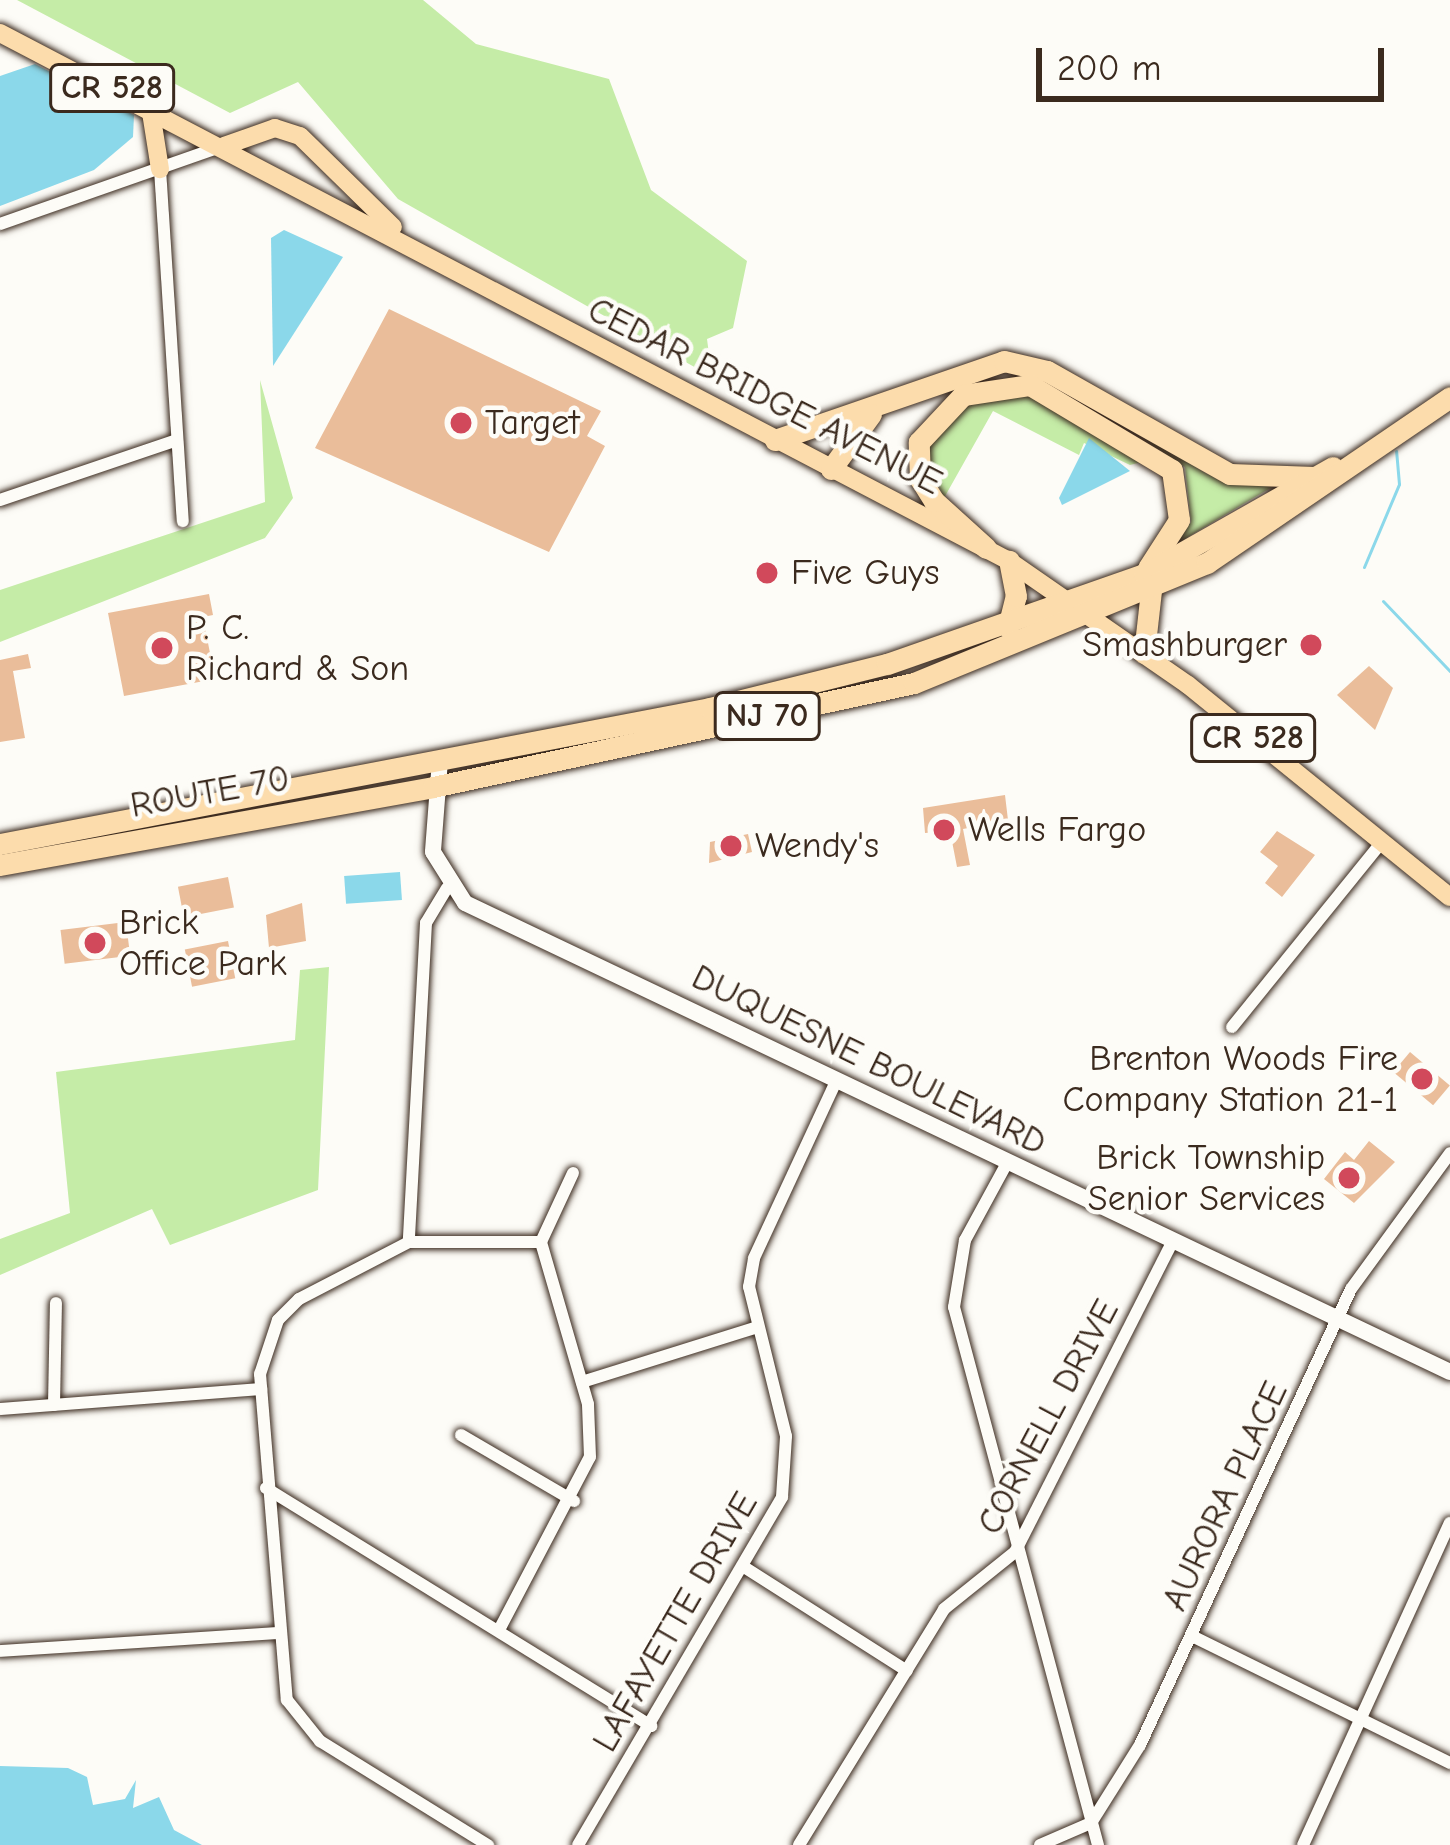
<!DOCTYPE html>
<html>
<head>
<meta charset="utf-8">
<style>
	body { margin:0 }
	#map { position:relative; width:1450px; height:1845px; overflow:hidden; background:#fdfcf7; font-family:"Comic Neue",sans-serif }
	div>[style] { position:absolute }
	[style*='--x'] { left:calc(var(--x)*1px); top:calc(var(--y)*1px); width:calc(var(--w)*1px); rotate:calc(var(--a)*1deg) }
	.green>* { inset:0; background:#c5eca7 }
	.water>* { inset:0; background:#8bd8ea; transform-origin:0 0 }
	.stream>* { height:3px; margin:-1.5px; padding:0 1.5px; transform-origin:1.5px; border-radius:1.5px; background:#8bd8ea }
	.building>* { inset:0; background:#eabd9a; transform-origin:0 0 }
	.roads { filter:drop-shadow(0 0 3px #3b2a1e) drop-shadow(0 0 3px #3b2a1e) }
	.street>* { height:12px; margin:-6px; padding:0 6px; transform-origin:6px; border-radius:6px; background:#fdfcf7 }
	.secondary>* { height:16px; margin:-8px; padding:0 8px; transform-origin:8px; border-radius:8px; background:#fdfcf7 }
	.primary>* { height:18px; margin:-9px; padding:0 9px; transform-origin:9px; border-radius:9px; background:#fcdcac }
	.highway>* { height:21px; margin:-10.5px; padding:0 10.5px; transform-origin:10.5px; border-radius:10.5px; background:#fcdcac }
	.dots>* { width:33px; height:33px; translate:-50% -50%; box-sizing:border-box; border:6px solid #fdfcf7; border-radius:50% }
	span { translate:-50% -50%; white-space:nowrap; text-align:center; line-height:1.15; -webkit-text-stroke:9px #fdfcf7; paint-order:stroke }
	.shield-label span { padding:3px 9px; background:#fdfcf7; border:3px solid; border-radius:9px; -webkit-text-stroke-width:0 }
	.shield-label { font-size:33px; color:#3b2a1e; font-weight:700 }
	.street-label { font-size:36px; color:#3b2a1e }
	.poi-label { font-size:36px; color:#3b2a1e }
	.left { translate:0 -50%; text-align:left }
	.right { translate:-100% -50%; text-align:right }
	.scale { position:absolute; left:1036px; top:48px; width:348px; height:54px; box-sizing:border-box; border:6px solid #3b2a1e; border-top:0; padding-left:15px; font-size:36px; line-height:42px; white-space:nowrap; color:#3b2a1e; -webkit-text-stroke:9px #fdfcf7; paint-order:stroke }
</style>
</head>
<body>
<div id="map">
	<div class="green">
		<i style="clip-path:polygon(17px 0,423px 0,476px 44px,609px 79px,651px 190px,747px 261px,733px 328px,707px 339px,712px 377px,398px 199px,298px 82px,230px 113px)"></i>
		<i style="clip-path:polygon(260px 380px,293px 498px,265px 538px,0 642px,0 590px,265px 502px)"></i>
		<i style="clip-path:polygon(1025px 391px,1149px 460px,1130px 465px,1084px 443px,1079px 455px,993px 411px,944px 498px,924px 451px,958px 406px)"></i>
		<i style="clip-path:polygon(1087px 401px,1207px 474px,1272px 487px,1176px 544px,1191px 522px,1185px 467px)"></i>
		<i style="clip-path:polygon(329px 967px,318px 1190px,170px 1245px,152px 1209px,0 1275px,0 1239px,70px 1213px,56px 1072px,295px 1040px,300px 970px)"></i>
	</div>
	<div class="water">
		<i style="clip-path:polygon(35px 64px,134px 115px,133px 137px,94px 170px,0 206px,0 76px)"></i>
		<i style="clip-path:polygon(284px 230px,343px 257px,273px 366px,271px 238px)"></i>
		<i style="clip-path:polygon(1089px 438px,1130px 471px,1062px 505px,1059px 498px)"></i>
		<i style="left:400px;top:872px;width:28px;height:56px;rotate:86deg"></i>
		<i style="clip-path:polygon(0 1766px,68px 1768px,87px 1777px,93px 1805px,125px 1799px,136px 1780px,133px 1808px,159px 1797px,174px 1830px,202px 1845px,0 1845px)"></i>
	</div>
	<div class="stream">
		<i style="--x:1364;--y:567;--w:90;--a:-67.1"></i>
		<i style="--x:1399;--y:484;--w:33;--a:-95"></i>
		<i style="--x:1383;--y:601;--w:97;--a:46.3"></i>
	</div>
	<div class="building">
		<i style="clip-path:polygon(389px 309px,601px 411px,587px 436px,605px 446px,549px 552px,315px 448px)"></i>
		<i style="clip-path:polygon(209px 594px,213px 615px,203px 617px,215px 679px,124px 696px,108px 613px)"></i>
		<i style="clip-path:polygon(28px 654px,31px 668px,13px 671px,25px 738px,0 742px,0 660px)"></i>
		<i style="clip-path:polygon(1369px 666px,1393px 688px,1375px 730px,1337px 695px)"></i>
		<i style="clip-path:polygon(1005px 795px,1008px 820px,963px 829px,970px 865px,957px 867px,950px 831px,925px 833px,923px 808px)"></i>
		<i style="clip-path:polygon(1277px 831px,1315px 855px,1282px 897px,1265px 883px,1278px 866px,1260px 852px)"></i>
		<i style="clip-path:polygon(748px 834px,752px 852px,709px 863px,710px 842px)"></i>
		<i style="left:228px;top:877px;width:31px;height:51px;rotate:79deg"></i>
		<i style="clip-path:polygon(302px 903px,306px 941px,269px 948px,266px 915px)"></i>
		<i style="left:126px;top:922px;width:34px;height:66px;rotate:83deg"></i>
		<i style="left:228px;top:941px;width:38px;height:44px;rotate:79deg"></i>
		<i style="left:1410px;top:1052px;width:52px;height:26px;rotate:40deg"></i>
		<i style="clip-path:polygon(1369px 1141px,1395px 1162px,1354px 1203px,1324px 1179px,1345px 1152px,1354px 1160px)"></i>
	</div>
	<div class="roads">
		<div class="street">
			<i style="--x:160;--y:169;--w:353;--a:86.3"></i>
			<i style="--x:0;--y:224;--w:233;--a:-19.3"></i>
			<i style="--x:0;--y:500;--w:187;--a:-18.7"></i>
			<i style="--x:447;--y:888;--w:41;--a:121"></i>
			<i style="--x:426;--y:923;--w:319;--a:93.1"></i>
			<i style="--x:409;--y:1242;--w:124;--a:152.6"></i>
			<i style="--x:299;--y:1299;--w:30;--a:135"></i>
			<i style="--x:278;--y:1320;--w:57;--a:108.4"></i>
			<i style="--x:260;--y:1374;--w:327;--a:85.3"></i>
			<i style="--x:287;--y:1700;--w:53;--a:51.2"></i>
			<i style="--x:320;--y:1741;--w:198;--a:31.8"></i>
			<i style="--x:1232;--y:1027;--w:235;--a:-51"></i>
			<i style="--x:1007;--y:1163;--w:88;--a:118.6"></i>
			<i style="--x:965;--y:1240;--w:68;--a:99.3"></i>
			<i style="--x:954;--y:1307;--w:557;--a:75.02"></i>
			<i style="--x:409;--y:1242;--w:132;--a:0"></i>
			<i style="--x:541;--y:1242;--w:76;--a:-65.1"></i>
			<i style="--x:582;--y:1382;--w:184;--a:-17.4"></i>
			<i style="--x:54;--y:1405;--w:102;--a:-88.9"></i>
			<i style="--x:0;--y:1409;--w:262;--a:-4.4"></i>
			<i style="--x:461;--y:1435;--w:131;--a:30.3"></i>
			<i style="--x:266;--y:1488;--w:453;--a:31.7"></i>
			<i style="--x:744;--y:1567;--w:193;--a:32.5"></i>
			<i style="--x:499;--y:1630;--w:195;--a:-62.3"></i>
			<i style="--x:590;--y:1457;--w:53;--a:-92.2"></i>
			<i style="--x:588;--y:1404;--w:169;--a:-106.2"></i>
			<i style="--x:1192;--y:1636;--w:288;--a:26.2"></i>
			<i style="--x:0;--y:1651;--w:276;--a:-3.7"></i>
			<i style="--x:578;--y:1845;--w:403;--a:-59.6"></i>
			<i style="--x:782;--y:1497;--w:61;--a:-86.2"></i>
			<i style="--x:786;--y:1436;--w:154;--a:-103.9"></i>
			<i style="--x:749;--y:1287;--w:29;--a:-80"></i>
			<i style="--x:754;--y:1258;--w:195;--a:-65.1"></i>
			<i style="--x:799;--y:1845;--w:277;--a:-58.4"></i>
			<i style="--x:944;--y:1609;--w:91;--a:-38.8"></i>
			<i style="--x:1015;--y:1552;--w:349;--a:-63.1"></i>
			<i style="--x:1040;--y:1845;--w:56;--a:-23.3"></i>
			<i style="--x:1091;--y:1823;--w:92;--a:-57.9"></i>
			<i style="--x:1140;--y:1745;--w:502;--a:-65.17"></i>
			<i style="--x:1351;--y:1289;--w:168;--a:-53.9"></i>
			<i style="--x:1303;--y:1845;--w:354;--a:-65.5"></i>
		</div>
		<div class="secondary">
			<i style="--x:440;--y:760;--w:92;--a:94.4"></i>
			<i style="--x:433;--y:852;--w:60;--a:57.9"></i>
			<i style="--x:465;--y:903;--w:1091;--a:25.46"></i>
		</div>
		<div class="primary">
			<i style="--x:0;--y:33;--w:1139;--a:27.62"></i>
			<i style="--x:1009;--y:561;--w:218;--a:34.7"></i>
			<i style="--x:1188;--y:685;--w:337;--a:39"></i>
			<i style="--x:150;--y:106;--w:64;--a:81"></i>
			<i style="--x:224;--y:146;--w:54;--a:-19.4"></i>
			<i style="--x:275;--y:128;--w:26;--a:18"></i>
			<i style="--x:300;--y:136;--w:130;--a:44.4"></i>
		</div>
		<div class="highway">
			<i style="--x:775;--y:440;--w:242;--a:-19"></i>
			<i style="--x:1004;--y:361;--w:44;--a:13.1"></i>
			<i style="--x:1047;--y:371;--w:210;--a:29.4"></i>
			<i style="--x:1230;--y:474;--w:84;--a:2"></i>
			<i style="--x:831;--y:469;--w:68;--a:-54"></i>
			<i style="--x:986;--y:548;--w:70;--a:-137.9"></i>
			<i style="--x:934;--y:501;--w:26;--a:-122"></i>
			<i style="--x:920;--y:479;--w:37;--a:-92"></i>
			<i style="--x:919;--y:442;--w:64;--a:-46.9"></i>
			<i style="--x:963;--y:395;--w:68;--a:-8.5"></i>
			<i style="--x:1030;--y:385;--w:165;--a:30.9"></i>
			<i style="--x:1172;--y:470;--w:50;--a:82"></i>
			<i style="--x:1179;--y:520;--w:57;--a:122.9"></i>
			<i style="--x:1008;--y:627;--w:32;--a:-76"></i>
			<i style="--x:1016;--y:596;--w:36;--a:-101"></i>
			<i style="--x:1144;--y:653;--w:62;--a:-83.6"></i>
			<i style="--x:0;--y:844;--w:723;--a:-10.84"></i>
			<i style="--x:710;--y:708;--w:182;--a:-14"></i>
			<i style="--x:887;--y:664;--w:272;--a:-19.3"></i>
			<i style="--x:1144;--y:574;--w:217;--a:-29.5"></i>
			<i style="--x:0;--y:865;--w:440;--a:-10.2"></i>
			<i style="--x:433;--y:787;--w:492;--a:-12.2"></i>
			<i style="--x:914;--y:683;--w:317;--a:-22.3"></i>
			<i style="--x:1207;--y:563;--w:294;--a:-34.3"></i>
		</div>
	</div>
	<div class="dots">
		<i style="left:461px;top:423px;background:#d1495b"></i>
		<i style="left:767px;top:573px;background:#d1495b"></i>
		<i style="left:1311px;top:645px;background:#d1495b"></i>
		<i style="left:162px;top:648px;background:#d1495b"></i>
		<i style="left:944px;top:830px;background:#d1495b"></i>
		<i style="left:731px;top:846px;background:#d1495b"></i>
		<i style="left:95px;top:943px;background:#d1495b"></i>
		<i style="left:1422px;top:1079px;background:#d1495b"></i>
		<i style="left:1349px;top:1178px;background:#d1495b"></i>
	</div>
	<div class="shield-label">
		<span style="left:112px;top:88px">CR 528</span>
		<span style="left:767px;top:716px">NJ 70</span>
		<span style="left:1253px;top:738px">CR 528</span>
	</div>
	<div class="street-label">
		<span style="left:765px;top:396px;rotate:27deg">CEDAR BRIDGE AVENUE</span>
		<span style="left:210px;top:792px;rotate:-10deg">ROUTE 70</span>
		<span style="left:869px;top:1060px;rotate:26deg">DUQUESNE BOULEVARD</span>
		<span style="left:1048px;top:1417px;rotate:-62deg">CORNELL DRIVE</span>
		<span style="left:1225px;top:1496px;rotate:-65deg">AURORA PLACE</span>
		<span style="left:675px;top:1622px;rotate:-60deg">LAFAYETTE DRIVE</span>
	</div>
	<div class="poi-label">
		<span class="left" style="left:485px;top:423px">Target</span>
		<span class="left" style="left:791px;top:573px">Five Guys</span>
		<span class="left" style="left:186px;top:648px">P. C.<br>Richard &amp; Son</span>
		<span class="right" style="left:1287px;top:645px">Smashburger</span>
		<span class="left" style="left:968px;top:830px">Wells Fargo</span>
		<span class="left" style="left:755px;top:846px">Wendy's</span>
		<span class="left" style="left:119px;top:943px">Brick<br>Office Park</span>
		<span class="right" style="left:1398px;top:1079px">Brenton Woods Fire<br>Company Station 21-1</span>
		<span class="right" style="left:1325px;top:1178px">Brick Township<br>Senior Services</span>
	</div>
	<div class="scale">200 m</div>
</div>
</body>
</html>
